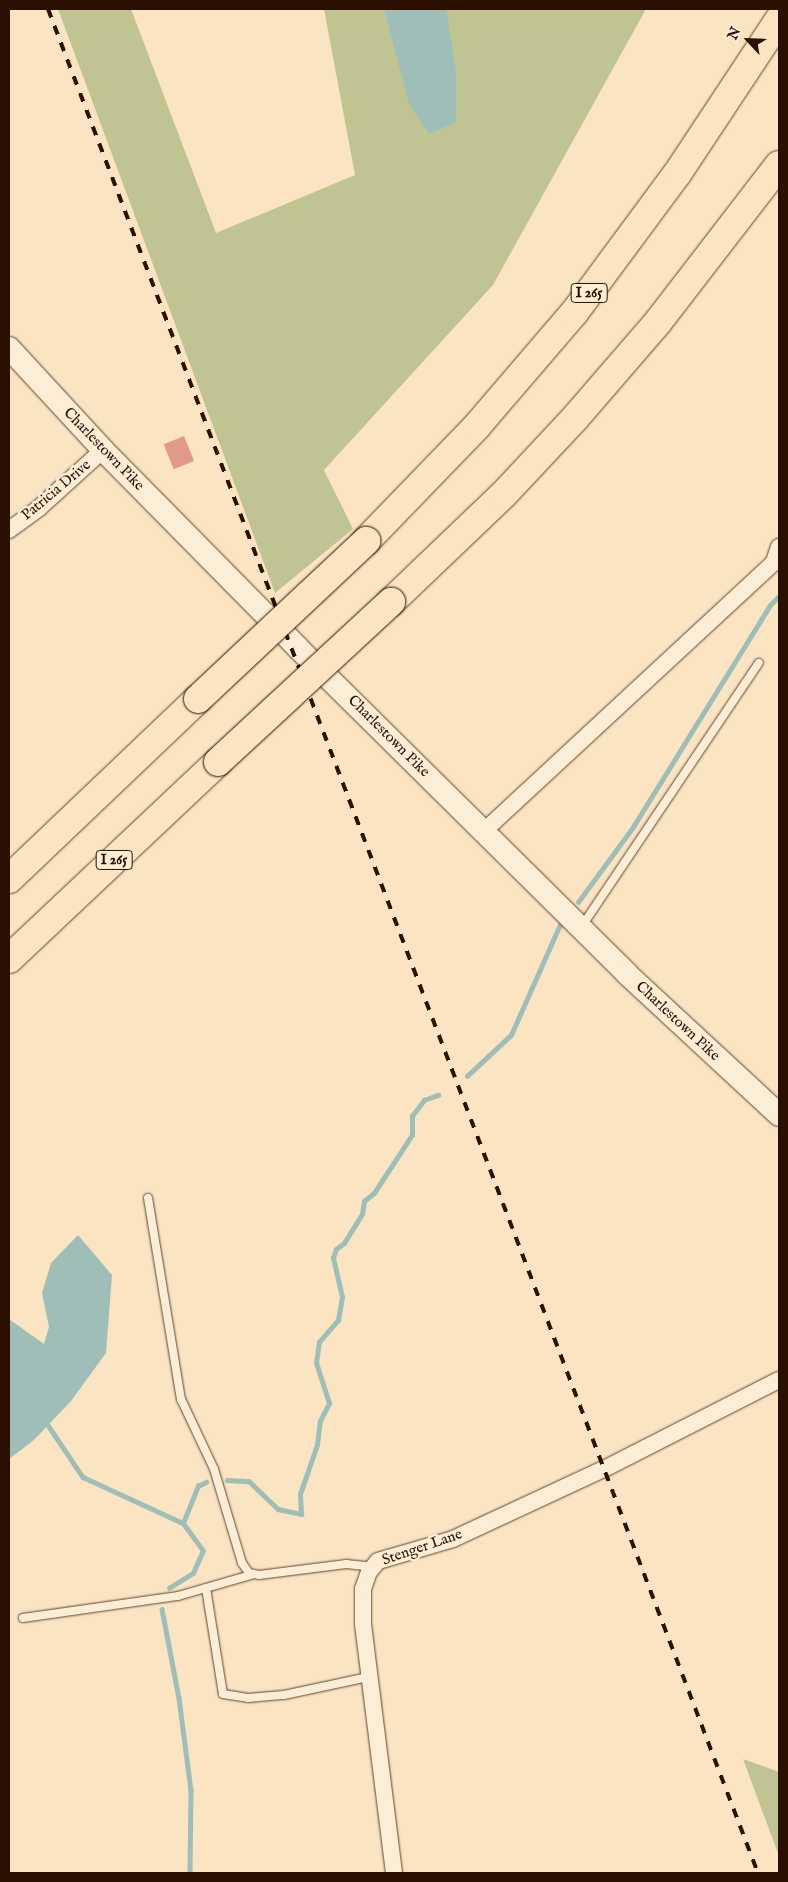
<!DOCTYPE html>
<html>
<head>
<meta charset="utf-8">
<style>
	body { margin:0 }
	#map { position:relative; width:788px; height:1882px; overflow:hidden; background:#fbe4c2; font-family:"IM FELL English",serif }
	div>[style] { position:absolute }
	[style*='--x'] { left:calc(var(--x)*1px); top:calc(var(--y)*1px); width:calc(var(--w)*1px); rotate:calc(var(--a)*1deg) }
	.green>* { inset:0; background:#c0c492 }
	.water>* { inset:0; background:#9fbeb7 }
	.stream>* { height:4.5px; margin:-2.25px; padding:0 2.25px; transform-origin:2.25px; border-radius:2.25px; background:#9fbeb7 }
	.building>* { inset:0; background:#e19a89; transform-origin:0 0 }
	.roads { filter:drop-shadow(0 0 1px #5f4430) drop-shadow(0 0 1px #5f4430) }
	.lane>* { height:8px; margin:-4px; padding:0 4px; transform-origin:4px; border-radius:4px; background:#fcedd7 }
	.street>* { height:16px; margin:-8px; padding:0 8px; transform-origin:8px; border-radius:8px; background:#fcedd7 }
	.secondary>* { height:22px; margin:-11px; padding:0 11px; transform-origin:11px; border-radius:11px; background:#fcedd7 }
	.highway>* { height:28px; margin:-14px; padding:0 14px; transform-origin:14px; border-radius:14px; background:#fbe4c2 }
	.rail>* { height:4px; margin-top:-2px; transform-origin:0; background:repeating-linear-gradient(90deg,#2b0f00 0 9px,transparent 0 18px) }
	.bridges { filter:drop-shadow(0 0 1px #2b0f00) drop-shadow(0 0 1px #2b0f00) }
	.highway-bridge>* { height:28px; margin:-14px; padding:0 14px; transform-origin:14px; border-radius:14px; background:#fbe4c2 }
	span { translate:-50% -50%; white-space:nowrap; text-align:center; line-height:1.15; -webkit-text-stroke:5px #fcedd7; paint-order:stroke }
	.shield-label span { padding:1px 4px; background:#fcedd7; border:1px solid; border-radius:4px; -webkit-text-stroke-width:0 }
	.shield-label { font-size:14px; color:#2b0f00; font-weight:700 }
	.street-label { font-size:15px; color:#2b0f00 }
	.frame { position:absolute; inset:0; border:10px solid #2b0f00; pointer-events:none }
	.north { position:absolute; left:723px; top:15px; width:50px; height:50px; -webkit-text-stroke:4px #fcedd7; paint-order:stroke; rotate:295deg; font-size:14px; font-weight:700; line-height:20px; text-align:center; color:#2b0f00 }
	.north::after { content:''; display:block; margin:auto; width:18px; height:22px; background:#2b0f00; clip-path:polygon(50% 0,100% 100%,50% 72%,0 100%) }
</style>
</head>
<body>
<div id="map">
	<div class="green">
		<i style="clip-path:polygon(58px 9px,131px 9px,216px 233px,355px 175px,324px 9px,646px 9px,493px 285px,324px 470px,353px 529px,275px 593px)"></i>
		<i style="clip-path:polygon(743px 1759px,779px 1772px,779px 1856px)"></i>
	</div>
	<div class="water">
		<i style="clip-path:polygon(384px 9px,446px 9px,456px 72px,456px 122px,429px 134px,409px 104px)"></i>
		<i style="clip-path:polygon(78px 1235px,112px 1275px,106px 1353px,71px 1401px,34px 1440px,9px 1459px,9px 1319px,44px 1344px,49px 1327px,42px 1293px,51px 1263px)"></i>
	</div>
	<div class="stream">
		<i style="--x:578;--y:902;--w:93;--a:-53.7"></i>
		<i style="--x:633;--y:827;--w:261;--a:-58.3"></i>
		<i style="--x:770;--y:605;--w:13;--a:-45"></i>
		<i style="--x:467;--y:1076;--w:60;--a:-43"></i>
		<i style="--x:511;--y:1035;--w:126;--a:-66.1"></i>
		<i style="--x:48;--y:1425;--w:63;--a:56.1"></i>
		<i style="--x:83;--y:1477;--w:110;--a:24.7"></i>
		<i style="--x:227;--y:1480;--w:22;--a:3"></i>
		<i style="--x:249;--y:1481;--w:40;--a:44"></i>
		<i style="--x:278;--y:1509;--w:24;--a:12"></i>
		<i style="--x:301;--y:1514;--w:20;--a:-93"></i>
		<i style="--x:300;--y:1494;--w:52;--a:-70.9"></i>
		<i style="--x:317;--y:1445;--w:24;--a:-83"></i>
		<i style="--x:320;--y:1421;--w:20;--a:-63"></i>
		<i style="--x:329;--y:1403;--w:42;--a:-108"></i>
		<i style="--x:316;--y:1363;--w:21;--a:-82"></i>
		<i style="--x:319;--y:1342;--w:29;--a:-49"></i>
		<i style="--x:338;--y:1320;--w:23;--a:-80"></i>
		<i style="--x:342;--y:1297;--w:40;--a:-103"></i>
		<i style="--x:333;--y:1258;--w:9;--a:-72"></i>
		<i style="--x:336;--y:1249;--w:10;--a:-37"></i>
		<i style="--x:344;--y:1243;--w:34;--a:-58"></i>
		<i style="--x:362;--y:1214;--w:13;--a:-81"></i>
		<i style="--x:364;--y:1201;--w:13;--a:-39"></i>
		<i style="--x:374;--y:1193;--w:69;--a:-56.8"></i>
		<i style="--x:412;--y:1135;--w:19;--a:-90"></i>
		<i style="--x:412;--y:1116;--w:20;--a:-53"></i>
		<i style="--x:424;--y:1100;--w:15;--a:-20"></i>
		<i style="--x:169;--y:1588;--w:28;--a:-32"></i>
		<i style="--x:193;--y:1573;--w:24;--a:-66"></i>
		<i style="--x:203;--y:1551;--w:34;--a:-126"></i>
		<i style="--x:183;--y:1523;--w:40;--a:-68"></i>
		<i style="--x:198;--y:1486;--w:9;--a:-27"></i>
		<i style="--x:162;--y:1609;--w:91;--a:79.2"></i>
		<i style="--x:179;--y:1698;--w:93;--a:82.6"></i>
		<i style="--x:191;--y:1790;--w:83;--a:90.7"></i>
	</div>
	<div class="building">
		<i style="left:184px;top:436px;width:27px;height:22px;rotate:68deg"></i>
	</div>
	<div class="roads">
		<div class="lane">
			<i style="--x:582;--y:926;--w:317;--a:-56.1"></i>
			<i style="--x:148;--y:1198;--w:204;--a:80.7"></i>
			<i style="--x:181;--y:1399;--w:77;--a:64.8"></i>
			<i style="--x:214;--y:1469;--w:98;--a:73.4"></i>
			<i style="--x:242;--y:1563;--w:12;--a:55"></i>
			<i style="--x:249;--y:1573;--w:10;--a:11"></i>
			<i style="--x:259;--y:1575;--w:88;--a:-7.2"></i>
			<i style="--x:346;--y:1564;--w:27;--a:6"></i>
			<i style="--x:206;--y:1588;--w:107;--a:80.9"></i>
			<i style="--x:223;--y:1694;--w:25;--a:9"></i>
			<i style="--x:248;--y:1698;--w:36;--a:-5"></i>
			<i style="--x:284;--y:1695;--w:86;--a:-12.1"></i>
			<i style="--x:23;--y:1618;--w:157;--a:-8.1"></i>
			<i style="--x:178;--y:1596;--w:79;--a:-16.1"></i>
		</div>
		<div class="street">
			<i style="--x:9;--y:530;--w:37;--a:-36"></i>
			<i style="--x:39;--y:508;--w:86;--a:-42.2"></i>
			<i style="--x:484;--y:831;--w:396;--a:-42.8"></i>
			<i style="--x:774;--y:562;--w:16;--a:-72"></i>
			<i style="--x:394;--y:1873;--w:251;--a:-97.1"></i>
			<i style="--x:363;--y:1624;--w:35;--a:-90"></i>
			<i style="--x:363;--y:1589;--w:18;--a:-71"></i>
			<i style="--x:369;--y:1572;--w:14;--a:-51"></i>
			<i style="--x:378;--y:1561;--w:78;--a:-16.3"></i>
			<i style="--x:453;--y:1539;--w:166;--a:-24.9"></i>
			<i style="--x:604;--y:1469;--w:196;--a:-27"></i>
		</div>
		<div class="secondary">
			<i style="--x:9;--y:348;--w:139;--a:47.3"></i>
			<i style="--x:103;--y:450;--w:278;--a:45.4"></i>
			<i style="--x:298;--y:648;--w:463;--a:44.7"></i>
			<i style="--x:627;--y:974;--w:207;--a:42.8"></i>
		</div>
		<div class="highway">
			<i style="--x:366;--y:541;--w:160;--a:-46"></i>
			<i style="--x:477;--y:426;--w:149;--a:-49.4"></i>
			<i style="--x:574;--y:313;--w:173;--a:-53.5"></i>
			<i style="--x:677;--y:174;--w:185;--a:-56.5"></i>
			<i style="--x:391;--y:602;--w:156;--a:-43.7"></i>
			<i style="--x:504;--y:494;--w:105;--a:-46.9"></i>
			<i style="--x:576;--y:417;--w:125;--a:-49.2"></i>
			<i style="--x:658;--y:322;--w:198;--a:-52.4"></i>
			<i style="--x:9;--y:879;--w:261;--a:-43.6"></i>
			<i style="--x:9;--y:959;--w:287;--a:-43.3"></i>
		</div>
	</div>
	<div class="rail">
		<i style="--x:48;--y:9;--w:1995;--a:69.15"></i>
	</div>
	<div class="bridges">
		<div class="highway-bridge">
			<i style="--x:198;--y:699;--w:231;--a:-43.2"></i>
			<i style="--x:218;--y:762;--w:236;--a:-42.8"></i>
		</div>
	</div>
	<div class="shield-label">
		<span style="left:589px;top:293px">I 265</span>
		<span style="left:114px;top:860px">I 265</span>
	</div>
	<div class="street-label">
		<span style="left:104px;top:449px;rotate:46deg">Charlestown Pike</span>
		<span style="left:56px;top:490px;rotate:-40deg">Patricia Drive</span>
		<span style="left:389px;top:736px;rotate:45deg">Charlestown Pike</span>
		<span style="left:678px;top:1021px;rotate:43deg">Charlestown Pike</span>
		<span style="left:422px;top:1547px;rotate:-19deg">Stenger Lane</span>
	</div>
	<div class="frame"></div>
	<div class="north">N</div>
</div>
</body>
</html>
